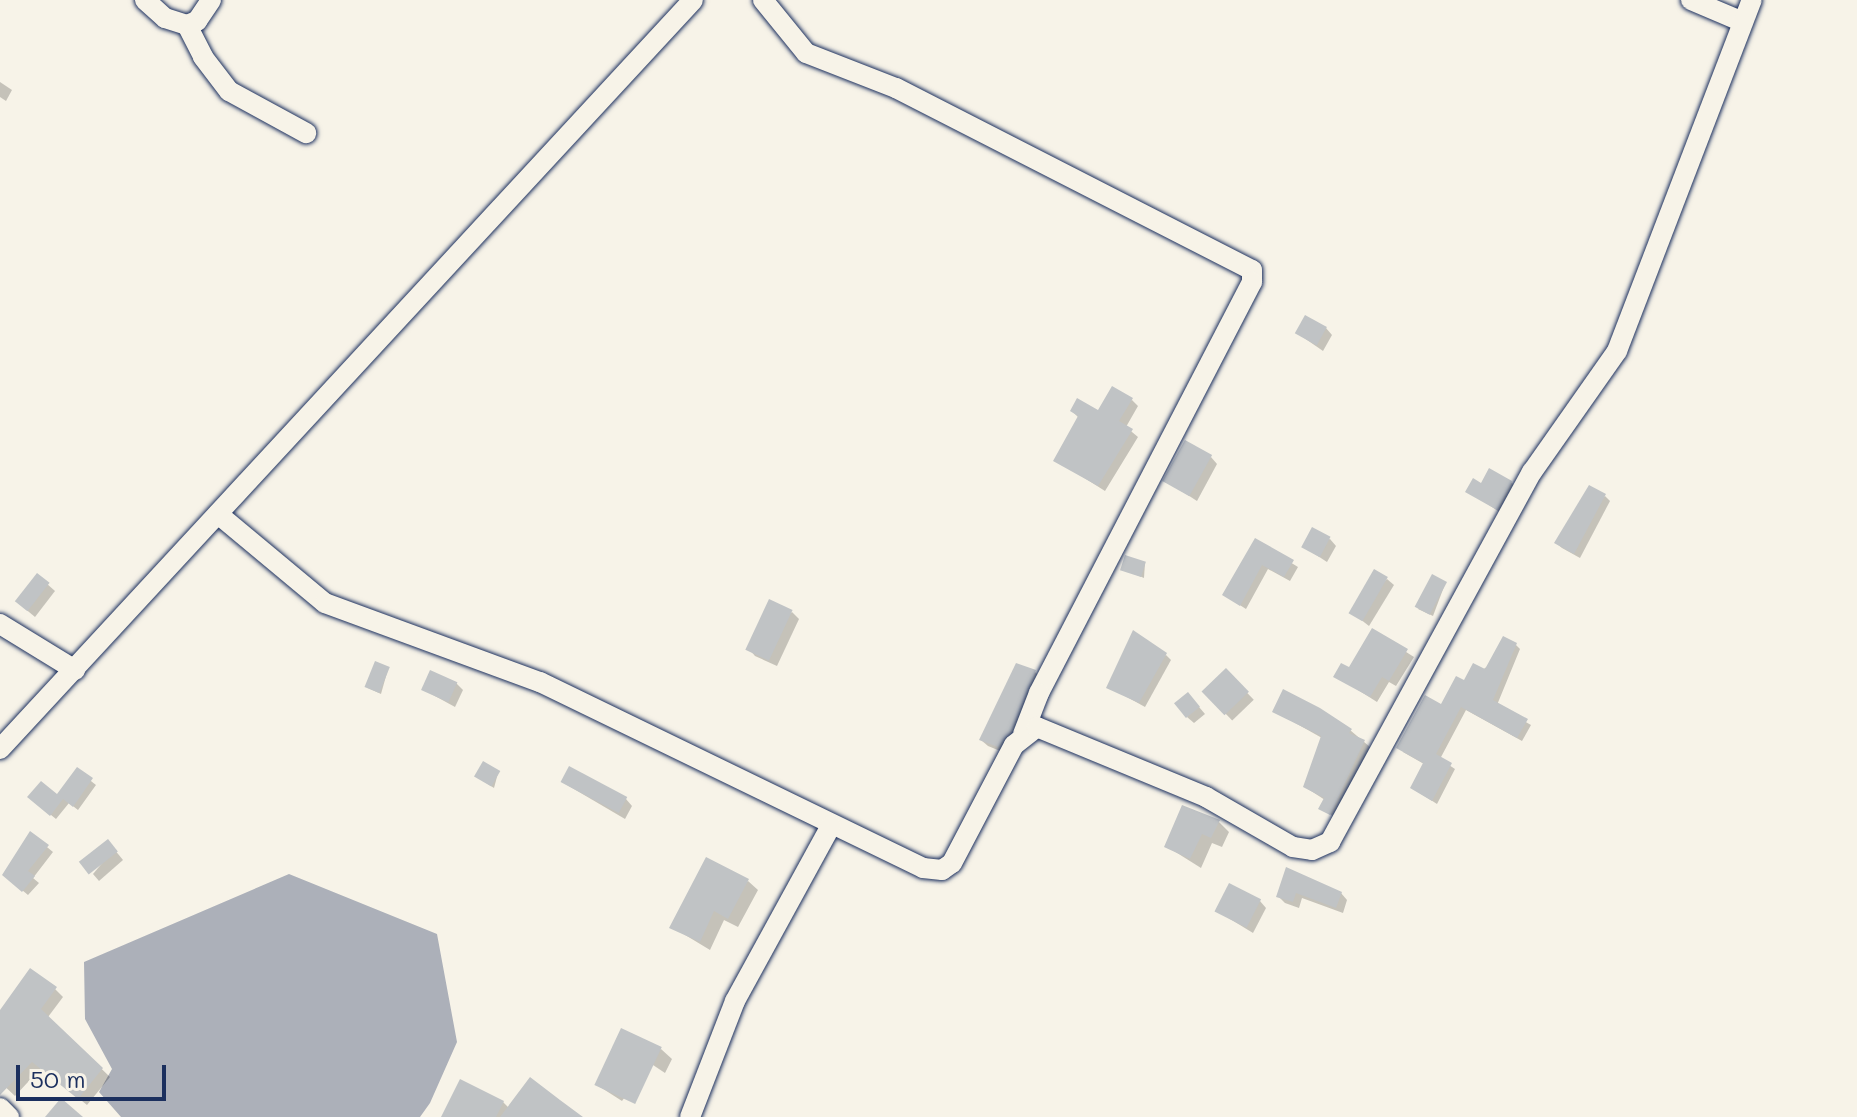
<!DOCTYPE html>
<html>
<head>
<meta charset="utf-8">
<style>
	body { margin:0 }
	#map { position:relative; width:1857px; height:1117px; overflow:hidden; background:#f7f3e8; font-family:Mali,sans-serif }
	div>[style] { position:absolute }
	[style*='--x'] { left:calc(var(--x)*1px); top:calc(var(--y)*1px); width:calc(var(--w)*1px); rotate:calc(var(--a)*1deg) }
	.water>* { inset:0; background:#acb0b9 }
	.shadow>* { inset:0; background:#0003; transform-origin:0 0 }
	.building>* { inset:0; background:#c0c3c5; transform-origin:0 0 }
	.roads { filter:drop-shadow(0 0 2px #1b2f5e) drop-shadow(0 0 2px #1b2f5e) }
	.minor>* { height:20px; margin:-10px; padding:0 10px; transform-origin:10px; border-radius:10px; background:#f7f3e8 }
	span { translate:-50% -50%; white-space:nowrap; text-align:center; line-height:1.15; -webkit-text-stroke:6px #f7f3e8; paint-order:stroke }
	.scale { position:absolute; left:16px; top:1065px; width:150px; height:36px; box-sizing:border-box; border:4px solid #1b2f5e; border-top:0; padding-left:10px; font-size:24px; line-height:28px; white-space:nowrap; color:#1b2f5e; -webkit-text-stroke:6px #f7f3e8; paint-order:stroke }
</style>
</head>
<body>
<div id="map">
	<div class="water">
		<i style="clip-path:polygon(289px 874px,437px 934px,457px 1042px,430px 1103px,420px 1117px,121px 1117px,99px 1092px,112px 1069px,85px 1019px,84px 962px)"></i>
	</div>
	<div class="shadow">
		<i style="clip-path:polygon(0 82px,12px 90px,6px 101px,0 97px)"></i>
		<i style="clip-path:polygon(1326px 328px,1332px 335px,1323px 351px,1297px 333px)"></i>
		<i style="clip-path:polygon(1132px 400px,1138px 406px,1126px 427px,1138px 437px,1105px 491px,1056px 460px,1079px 418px,1072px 411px,1099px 412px)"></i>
		<i style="clip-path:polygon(1211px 457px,1217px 464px,1197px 501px,1166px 481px)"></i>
		<i style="clip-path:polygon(1511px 482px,1518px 489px,1504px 515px,1468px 491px)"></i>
		<i style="clip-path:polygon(1605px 496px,1610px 501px,1580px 558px,1562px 548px,1556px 543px)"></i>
		<i style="clip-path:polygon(1330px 539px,1336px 546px,1327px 562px,1304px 547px)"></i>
		<i style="clip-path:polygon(1256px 541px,1298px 567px,1290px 581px,1268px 569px,1246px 609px,1224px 595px)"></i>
		<i style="clip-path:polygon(1145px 563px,1144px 578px,1122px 569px)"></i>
		<i style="clip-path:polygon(37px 575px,55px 591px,35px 617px,23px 607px)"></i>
		<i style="clip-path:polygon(1387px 579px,1394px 585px,1369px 626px,1351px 612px)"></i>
		<i style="clip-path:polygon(1445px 584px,1433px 616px,1418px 609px)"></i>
		<i style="clip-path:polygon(792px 612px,799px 619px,777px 666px,755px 656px,749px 649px)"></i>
		<i style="clip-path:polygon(1373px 631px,1414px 657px,1396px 686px,1389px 682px,1377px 702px,1336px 676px,1350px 670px)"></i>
		<i style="clip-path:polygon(1516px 645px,1520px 649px,1497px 705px,1531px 725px,1522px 741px,1466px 710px,1440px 759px,1455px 769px,1437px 804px,1412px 788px,1424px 764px,1403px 752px,1465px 683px)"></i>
		<i style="clip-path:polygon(1166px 655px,1171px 660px,1145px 707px,1109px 687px)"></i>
		<i style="clip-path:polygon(388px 669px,381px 694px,368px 688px)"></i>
		<i style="left:1226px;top:671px;width:40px;height:30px;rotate:46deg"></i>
		<i style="clip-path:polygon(1035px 672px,1042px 678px,1005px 753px,988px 746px,981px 740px)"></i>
		<i style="clip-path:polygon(456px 683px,463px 690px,455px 707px,424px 690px)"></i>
		<i style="clip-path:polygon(1194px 701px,1205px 714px,1194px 723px,1187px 717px)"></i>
		<i style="clip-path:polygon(1274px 711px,1350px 730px,1370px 747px,1337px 819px,1321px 808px,1325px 800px,1305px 787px,1322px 738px)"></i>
		<i style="clip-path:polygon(77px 770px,96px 785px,78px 810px,69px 803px,56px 819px,35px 802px,58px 797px)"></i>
		<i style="clip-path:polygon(498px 773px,494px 788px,480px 779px)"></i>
		<i style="clip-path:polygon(562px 782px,626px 799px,632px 806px,625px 819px)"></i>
		<i style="clip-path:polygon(1218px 821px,1229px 832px,1222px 847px,1212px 843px,1201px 868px,1166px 846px)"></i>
		<i style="clip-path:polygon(31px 834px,53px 852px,33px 878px,39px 883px,28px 895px,10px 880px)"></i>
		<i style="clip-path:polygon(114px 849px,123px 860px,99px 881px,93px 874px)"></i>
		<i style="clip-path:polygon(1287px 870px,1341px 893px,1347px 900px,1343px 913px,1302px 898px,1299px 908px,1285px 903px,1278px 896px)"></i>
		<i style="clip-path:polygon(748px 881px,758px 890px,738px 927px,724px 920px,710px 950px,672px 927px)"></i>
		<i style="clip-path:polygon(1260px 901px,1266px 908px,1253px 933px,1217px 911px)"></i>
		<i style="clip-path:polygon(55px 989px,63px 997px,48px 1017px,110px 1077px,87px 1105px,41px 1068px,15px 1096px,0 1082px,0 1012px)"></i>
		<i style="clip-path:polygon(661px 1049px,672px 1059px,665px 1073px,650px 1063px,622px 1101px,597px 1085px)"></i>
		<i style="clip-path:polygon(503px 1102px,509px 1108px,579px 1117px,443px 1117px)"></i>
	</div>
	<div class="building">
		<i style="left:1305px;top:315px;width:25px;height:21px;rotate:29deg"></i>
		<i style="clip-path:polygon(1112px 386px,1133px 398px,1119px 421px,1133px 429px,1098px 486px,1053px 461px,1078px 416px,1070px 411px,1077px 398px,1098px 410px)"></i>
		<i style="left:1185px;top:440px;width:31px;height:47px;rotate:29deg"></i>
		<i style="clip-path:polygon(1489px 468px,1512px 481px,1497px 510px,1465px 492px,1473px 478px,1481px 483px)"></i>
		<i style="clip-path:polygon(1589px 485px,1606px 494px,1574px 554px,1554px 543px)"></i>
		<i style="left:1312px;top:527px;width:21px;height:23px;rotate:28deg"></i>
		<i style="clip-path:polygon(1255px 538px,1294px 560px,1284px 577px,1262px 565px,1240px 606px,1222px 595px)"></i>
		<i style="left:1125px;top:555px;width:22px;height:16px;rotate:18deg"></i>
		<i style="left:1374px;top:569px;width:16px;height:51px;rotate:30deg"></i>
		<i style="left:37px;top:573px;width:16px;height:36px;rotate:38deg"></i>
		<i style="left:1432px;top:574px;width:17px;height:37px;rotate:28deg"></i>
		<i style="left:769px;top:599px;width:26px;height:56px;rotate:25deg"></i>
		<i style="clip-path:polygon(1372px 628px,1408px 649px,1389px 681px,1382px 677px,1370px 697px,1333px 677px,1341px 663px,1349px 667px)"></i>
		<i style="clip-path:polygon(1133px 630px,1167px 653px,1139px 703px,1106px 688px)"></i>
		<i style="clip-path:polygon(1503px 636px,1517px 643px,1493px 700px,1528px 719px,1517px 738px,1461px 707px,1436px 754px,1452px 763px,1432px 801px,1410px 788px,1423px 763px,1396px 748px,1425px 695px,1441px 704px,1456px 676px,1464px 680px,1473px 663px,1485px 669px)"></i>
		<i style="left:375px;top:661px;width:16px;height:28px;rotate:22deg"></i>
		<i style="clip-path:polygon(1016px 663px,1036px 670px,1011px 731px,998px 747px,979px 740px)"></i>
		<i style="left:1226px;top:668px;width:33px;height:34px;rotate:46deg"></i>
		<i style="left:430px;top:670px;width:30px;height:22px;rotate:24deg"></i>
		<i style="clip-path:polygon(1283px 689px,1320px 708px,1352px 729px,1349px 733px,1365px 740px,1330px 815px,1318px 809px,1324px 798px,1303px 787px,1321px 736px,1272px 712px)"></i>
		<i style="left:1188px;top:692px;width:19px;height:18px;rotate:51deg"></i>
		<i style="left:483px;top:761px;width:20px;height:18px;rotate:30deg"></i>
		<i style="left:569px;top:766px;width:66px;height:18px;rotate:28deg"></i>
		<i style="clip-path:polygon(77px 767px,93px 778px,73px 807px,63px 799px,50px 816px,27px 797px,41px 781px,57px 794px)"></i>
		<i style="clip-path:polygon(1182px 805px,1220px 820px,1211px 838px,1202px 834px,1190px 859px,1164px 847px)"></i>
		<i style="clip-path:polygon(30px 831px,49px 845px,28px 871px,35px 876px,22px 892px,2px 875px)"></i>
		<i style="left:108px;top:839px;width:16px;height:37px;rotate:52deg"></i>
		<i style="clip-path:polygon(706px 857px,749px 879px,728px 919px,714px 911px,700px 942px,669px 928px)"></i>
		<i style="clip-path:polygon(1286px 867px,1342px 892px,1336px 908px,1296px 893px,1293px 902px,1276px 897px)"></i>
		<i style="left:1229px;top:883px;width:36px;height:32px;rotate:27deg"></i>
		<i style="clip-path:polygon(30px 968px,57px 987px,41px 1009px,103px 1068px,78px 1099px,32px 1062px,0 1095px,0 1010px)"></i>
		<i style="left:621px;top:1028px;width:45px;height:63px;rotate:25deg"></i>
		<i style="clip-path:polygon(530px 1077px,560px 1100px,583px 1117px,500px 1117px)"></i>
		<i style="clip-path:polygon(460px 1079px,504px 1101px,496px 1117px,441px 1117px)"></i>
		<i style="clip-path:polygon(61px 1098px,83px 1117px,45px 1117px)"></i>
	</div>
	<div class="roads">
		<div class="minor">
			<i style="--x:145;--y:0;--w:27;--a:42"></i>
			<i style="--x:165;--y:18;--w:23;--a:18"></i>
			<i style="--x:187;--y:25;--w:11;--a:-22"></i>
			<i style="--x:197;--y:21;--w:25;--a:-56"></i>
			<i style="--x:763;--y:0;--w:68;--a:50.9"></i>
			<i style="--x:806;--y:53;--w:97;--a:21.3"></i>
			<i style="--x:896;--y:88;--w:400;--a:27.1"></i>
			<i style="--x:1252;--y:270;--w:12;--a:90"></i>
			<i style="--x:1252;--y:282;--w:463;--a:117.4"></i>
			<i style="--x:1039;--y:693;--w:44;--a:111.3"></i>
			<i style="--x:1691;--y:0;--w:56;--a:22.9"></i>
			<i style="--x:187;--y:25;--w:36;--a:63"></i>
			<i style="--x:203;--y:57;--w:43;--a:52.6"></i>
			<i style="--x:229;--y:91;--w:88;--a:28.6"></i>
			<i style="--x:218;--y:514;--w:139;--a:39.8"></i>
			<i style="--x:325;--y:603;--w:229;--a:20.2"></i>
			<i style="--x:540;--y:682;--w:426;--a:25.9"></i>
			<i style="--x:923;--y:868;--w:19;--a:6"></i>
			<i style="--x:942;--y:870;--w:12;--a:-35"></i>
			<i style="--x:952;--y:863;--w:133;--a:-62.3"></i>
			<i style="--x:1014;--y:745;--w:29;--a:-38"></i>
			<i style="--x:1037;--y:727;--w:183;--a:22.5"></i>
			<i style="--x:1206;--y:797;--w:100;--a:29.9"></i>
			<i style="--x:1293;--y:847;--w:19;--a:9"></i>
			<i style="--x:1312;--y:850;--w:20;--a:-24"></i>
			<i style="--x:1330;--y:842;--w:422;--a:-61.4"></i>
			<i style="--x:1532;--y:472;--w:148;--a:-54.9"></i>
			<i style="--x:1617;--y:351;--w:376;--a:-69"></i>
			<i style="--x:0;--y:624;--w:88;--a:31.5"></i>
			<i style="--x:0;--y:749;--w:1020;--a:-47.22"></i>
			<i style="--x:0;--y:1108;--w:13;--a:45"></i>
			<i style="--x:690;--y:1117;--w:124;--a:-68.8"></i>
			<i style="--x:735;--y:1001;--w:200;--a:-61.3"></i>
		</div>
	</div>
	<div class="scale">50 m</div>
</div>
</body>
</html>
